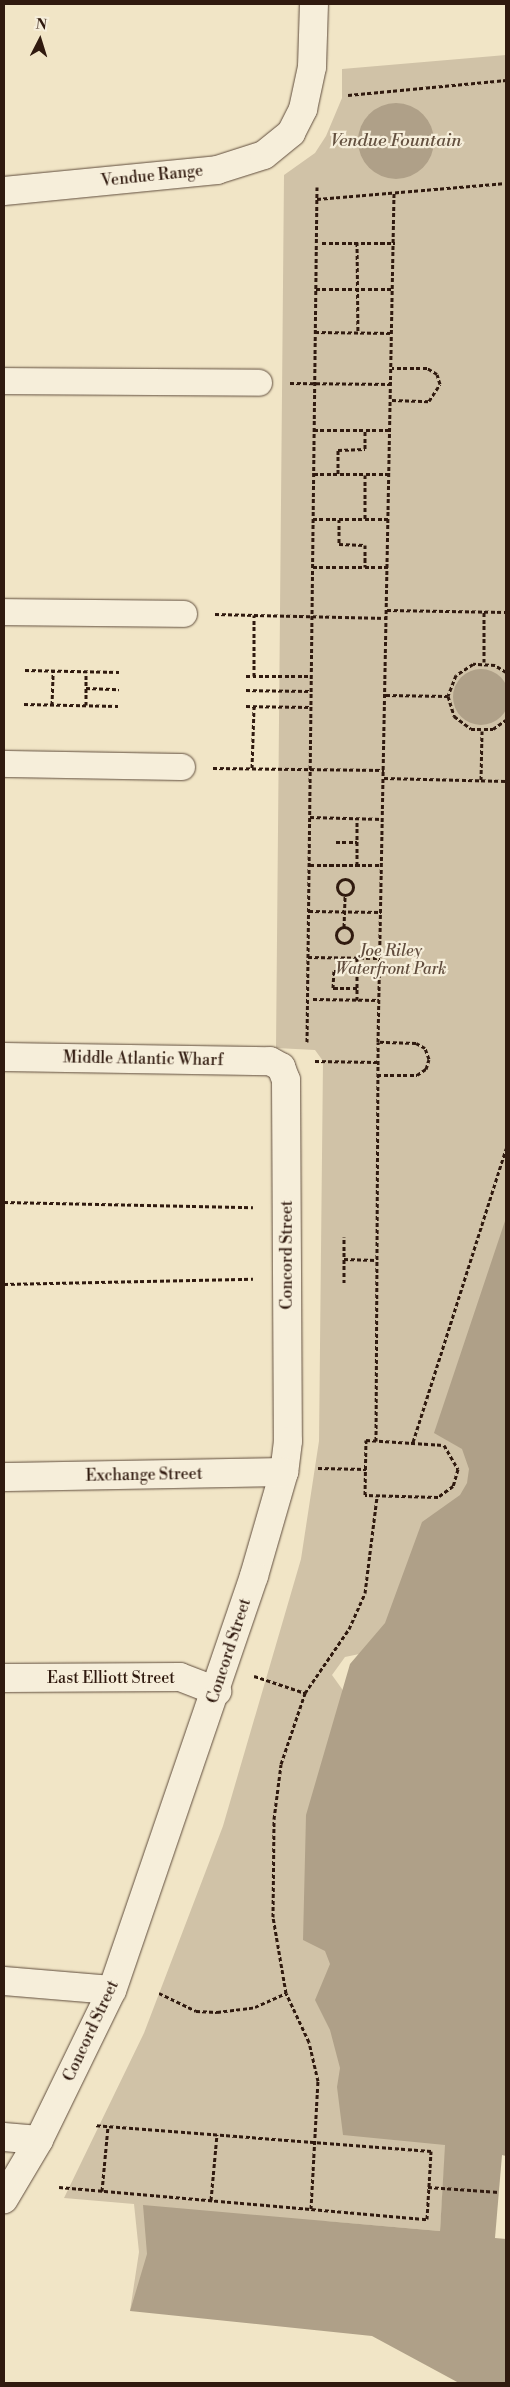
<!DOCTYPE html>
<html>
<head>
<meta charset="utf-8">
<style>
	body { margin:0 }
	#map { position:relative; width:510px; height:2387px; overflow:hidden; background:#f1e5c6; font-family:"Libre Bodoni",serif }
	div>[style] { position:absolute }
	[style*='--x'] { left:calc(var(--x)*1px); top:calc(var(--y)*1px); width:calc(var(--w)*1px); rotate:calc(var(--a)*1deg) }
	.green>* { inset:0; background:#d0c2a7 }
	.water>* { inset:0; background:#afa088 }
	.round { border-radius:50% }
	.pier>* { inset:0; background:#f1e5c6 }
	.path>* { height:3px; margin-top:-1.5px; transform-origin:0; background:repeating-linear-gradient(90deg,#301a0f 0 4px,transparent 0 6.5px) }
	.path>.ring { margin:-1.5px; padding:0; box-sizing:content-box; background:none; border:3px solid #301a0f; border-radius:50% }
	.roads { filter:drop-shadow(0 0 1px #604d3d) drop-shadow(0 0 1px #604d3d) }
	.pedestrian>* { height:26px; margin:-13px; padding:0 13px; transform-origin:13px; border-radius:13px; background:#f6eeda }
	.minor>* { height:28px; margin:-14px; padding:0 14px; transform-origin:14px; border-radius:14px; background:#f6eeda }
	.tertiary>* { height:28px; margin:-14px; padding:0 14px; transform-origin:14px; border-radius:14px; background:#f6eeda }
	span { translate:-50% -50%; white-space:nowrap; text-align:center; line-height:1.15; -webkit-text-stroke:4.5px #f6eeda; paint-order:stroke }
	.street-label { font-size:16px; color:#301a0f }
	.park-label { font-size:16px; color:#604c3d; font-style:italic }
	.water-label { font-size:18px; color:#63503f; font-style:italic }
	.frame { position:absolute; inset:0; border:5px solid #301a0f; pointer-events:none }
	.north { position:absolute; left:15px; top:15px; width:50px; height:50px; -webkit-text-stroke:4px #f6eeda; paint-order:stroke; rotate:5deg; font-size:14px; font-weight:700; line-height:20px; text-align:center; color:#301a0f }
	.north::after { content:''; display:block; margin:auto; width:18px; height:22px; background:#301a0f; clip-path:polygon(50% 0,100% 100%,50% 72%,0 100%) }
</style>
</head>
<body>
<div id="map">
	<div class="green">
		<i style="clip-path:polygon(506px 55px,506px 1650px,364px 1653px,345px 1657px,332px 1675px,347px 1696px,456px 1994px,440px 2231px,324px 2221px,130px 2311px,139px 2252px,134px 2204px,64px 2198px,144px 2033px,223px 1826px,301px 1559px,319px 1441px,323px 1061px,315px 1050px,276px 1048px,284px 175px,315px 153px,326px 136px,342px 98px,342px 69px)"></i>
	</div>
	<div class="water">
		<i class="round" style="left:358px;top:103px;width:76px;height:76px"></i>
		<i class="round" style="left:453px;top:669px;width:56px;height:56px"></i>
		<i style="clip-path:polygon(506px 1218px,506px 2383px,459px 2383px,372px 2336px,130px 2311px,147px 2254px,143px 2205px,440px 2231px,445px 2145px,343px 2135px,337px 2087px,340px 2068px,330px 2030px,315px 2000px,330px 1964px,325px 1951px,303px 1940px,306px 1815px,350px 1664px,385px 1623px,422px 1522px,460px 1495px,467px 1483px,469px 1469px,462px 1449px,434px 1433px)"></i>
	</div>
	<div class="pier">
		<i style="clip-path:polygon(502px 2155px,506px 2156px,506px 2239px,495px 2238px)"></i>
	</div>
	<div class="path">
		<i style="--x:348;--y:95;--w:159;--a:-5.4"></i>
		<i style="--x:317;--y:199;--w:190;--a:-4.8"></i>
		<i style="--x:357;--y:242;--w:90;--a:89.4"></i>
		<i style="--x:322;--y:243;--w:73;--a:0"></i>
		<i style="--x:316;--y:289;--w:78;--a:0"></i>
		<i style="--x:315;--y:332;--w:78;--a:0.7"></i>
		<i style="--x:290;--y:383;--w:102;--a:0.6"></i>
		<i style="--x:392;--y:400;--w:37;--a:2"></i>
		<i style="--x:429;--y:401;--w:20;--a:-57"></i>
		<i style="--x:440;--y:384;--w:10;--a:-107"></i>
		<i style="--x:437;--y:374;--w:12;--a:-149"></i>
		<i style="--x:427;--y:368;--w:35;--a:180"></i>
		<i style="--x:314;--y:430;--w:77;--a:0"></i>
		<i style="--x:314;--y:474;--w:76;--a:0"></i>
		<i style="--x:338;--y:474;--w:24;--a:-90"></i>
		<i style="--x:338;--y:450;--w:27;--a:-2"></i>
		<i style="--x:365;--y:449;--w:19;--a:-90"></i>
		<i style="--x:365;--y:475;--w:44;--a:90"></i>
		<i style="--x:313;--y:519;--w:76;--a:0"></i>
		<i style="--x:339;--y:519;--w:25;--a:90"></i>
		<i style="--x:339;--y:544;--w:26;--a:2"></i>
		<i style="--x:365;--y:545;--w:22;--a:90"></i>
		<i style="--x:313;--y:567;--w:75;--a:0"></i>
		<i style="--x:387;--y:610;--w:119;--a:1"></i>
		<i style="--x:215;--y:614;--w:172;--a:1.3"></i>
		<i style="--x:484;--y:662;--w:50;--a:-90"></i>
		<i style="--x:25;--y:670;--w:94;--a:1.2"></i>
		<i style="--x:506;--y:672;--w:13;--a:-148"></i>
		<i style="--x:495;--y:665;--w:22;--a:-177"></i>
		<i style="--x:473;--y:664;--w:20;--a:147"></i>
		<i style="--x:456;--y:675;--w:22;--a:111"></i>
		<i style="--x:448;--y:696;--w:21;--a:73"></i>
		<i style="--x:454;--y:716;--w:21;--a:37"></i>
		<i style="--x:471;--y:729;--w:22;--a:0"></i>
		<i style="--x:493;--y:729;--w:16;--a:-35"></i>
		<i style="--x:246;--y:676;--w:66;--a:0"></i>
		<i style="--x:254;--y:676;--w:61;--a:-90"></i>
		<i style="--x:86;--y:688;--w:33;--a:2"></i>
		<i style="--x:246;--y:690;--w:65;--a:0.9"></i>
		<i style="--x:386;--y:695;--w:62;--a:0.9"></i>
		<i style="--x:24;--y:704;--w:94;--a:1.2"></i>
		<i style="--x:52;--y:705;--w:35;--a:-88"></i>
		<i style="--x:86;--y:705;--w:34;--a:-90"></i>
		<i style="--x:246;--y:706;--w:65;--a:0.9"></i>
		<i style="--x:213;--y:768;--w:171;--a:0.7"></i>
		<i style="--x:252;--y:768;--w:61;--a:-88.1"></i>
		<i style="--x:384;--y:778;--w:122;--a:1.4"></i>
		<i style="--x:481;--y:780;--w:49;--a:-88.8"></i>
		<i style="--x:310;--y:817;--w:73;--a:1.6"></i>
		<i style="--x:336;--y:842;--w:21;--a:0"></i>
		<i style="--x:310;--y:865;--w:72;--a:0"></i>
		<i style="--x:357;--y:865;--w:47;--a:-90"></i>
		<i class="ring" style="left:337px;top:879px;width:13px;height:13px"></i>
		<i style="--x:309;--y:911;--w:72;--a:0.8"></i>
		<i style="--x:344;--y:927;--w:33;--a:-88"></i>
		<i class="ring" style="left:336px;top:927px;width:13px;height:13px"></i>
		<i style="--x:308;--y:957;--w:72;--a:0.8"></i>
		<i style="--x:357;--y:988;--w:24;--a:180"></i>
		<i style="--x:333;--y:988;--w:17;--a:-87"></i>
		<i style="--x:334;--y:971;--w:23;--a:0"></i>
		<i style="--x:313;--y:999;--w:66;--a:0.9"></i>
		<i style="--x:357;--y:1000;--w:43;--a:-90"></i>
		<i style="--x:307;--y:1042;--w:855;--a:-89.33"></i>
		<i style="--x:315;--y:1061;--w:62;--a:0.9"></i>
		<i style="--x:377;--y:1075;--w:40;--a:0"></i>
		<i style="--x:417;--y:1075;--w:11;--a:-34"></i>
		<i style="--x:426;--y:1069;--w:10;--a:-73"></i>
		<i style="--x:429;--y:1059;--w:12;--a:-110"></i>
		<i style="--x:425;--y:1048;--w:10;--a:-151"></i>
		<i style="--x:416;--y:1043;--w:38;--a:-178"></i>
		<i style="--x:4;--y:1202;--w:249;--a:1.2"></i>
		<i style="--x:344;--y:1259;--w:32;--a:2"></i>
		<i style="--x:344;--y:1283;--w:46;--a:-90"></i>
		<i style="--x:4;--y:1284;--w:249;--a:-1.2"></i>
		<i style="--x:366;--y:1440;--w:78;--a:3.7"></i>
		<i style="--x:444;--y:1445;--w:28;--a:60"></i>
		<i style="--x:458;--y:1469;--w:18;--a:106"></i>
		<i style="--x:453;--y:1486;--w:19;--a:144"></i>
		<i style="--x:438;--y:1497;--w:73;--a:-178.4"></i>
		<i style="--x:365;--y:1495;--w:55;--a:-89"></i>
		<i style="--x:376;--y:1441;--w:399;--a:-89.7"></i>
		<i style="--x:378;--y:1042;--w:850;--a:-88.92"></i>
		<i style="--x:413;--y:1442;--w:308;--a:-72.4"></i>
		<i style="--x:318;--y:1468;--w:48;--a:1.2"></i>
		<i style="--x:254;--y:1676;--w:54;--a:18.4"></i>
		<i style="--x:159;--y:1993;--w:41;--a:25.9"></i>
		<i style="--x:196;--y:2011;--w:21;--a:3"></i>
		<i style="--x:217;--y:2012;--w:38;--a:-7"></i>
		<i style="--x:255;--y:2007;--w:34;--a:-24"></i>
		<i style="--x:59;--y:2187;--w:369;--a:5"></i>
		<i style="--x:427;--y:2219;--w:68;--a:-86.6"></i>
		<i style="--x:431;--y:2151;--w:336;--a:-175.6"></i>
		<i style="--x:428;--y:2187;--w:71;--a:4"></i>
		<i style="--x:102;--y:2191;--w:65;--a:-84.7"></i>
		<i style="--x:211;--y:2200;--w:66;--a:-84.8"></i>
		<i style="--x:311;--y:2209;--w:128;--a:-86.9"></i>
		<i style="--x:318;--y:2081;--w:40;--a:-103"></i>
		<i style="--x:309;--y:2042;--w:54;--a:-115.1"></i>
		<i style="--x:286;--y:1993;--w:77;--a:-99.7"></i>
		<i style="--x:273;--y:1917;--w:98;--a:-89.4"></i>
		<i style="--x:274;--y:1819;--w:55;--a:-82.7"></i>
		<i style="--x:281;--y:1764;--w:75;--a:-71.3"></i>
		<i style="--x:305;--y:1693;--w:78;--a:-55.5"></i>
		<i style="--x:349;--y:1629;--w:39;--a:-66"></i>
		<i style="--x:365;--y:1593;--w:98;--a:-82.9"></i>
	</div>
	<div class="roads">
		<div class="pedestrian">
			<i style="--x:4;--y:381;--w:255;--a:0.4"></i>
			<i style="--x:4;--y:612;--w:180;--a:0.6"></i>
			<i style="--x:4;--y:764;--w:178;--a:1"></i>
		</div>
		<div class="minor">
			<i style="--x:4;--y:1057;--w:266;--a:0.9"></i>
			<i style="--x:270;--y:1061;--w:13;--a:29"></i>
			<i style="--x:281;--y:1067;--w:14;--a:69"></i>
			<i style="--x:286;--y:1080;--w:361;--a:89.7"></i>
			<i style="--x:288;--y:1441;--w:31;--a:97"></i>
			<i style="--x:284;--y:1472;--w:108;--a:106.1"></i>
			<i style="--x:254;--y:1576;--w:438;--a:108.9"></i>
			<i style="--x:112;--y:1990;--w:167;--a:116"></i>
			<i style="--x:39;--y:2140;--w:69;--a:120.7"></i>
			<i style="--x:4;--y:1477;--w:280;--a:-1"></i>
			<i style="--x:4;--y:1678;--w:176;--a:-0.3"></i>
			<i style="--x:180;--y:1677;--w:40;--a:21"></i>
			<i style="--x:4;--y:1981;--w:108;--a:4.8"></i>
			<i style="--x:4;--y:2137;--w:35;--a:5"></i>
		</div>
		<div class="tertiary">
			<i style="--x:4;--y:191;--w:214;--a:-5.6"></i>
			<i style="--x:217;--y:170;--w:49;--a:-17.7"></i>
			<i style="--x:264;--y:155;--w:35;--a:-39"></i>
			<i style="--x:291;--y:133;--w:27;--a:-63"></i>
			<i style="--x:303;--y:109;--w:43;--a:-77.9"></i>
			<i style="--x:312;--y:67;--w:63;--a:-88.2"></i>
		</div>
	</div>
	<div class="street-label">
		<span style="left:152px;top:176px;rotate:-6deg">Vendue Range</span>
		<span style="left:143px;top:1059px;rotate:1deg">Middle Atlantic Wharf</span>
		<span style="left:287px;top:1255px;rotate:-90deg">Concord Street</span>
		<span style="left:144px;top:1475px;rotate:-1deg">Exchange Street</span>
		<span style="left:229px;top:1651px;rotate:-72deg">Concord Street</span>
		<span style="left:111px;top:1678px">East Elliott Street</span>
		<span style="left:91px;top:2031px;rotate:-65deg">Concord Street</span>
	</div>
	<div class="park-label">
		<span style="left:391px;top:960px">Joe Riley<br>Waterfront Park</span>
	</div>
	<div class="water-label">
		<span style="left:396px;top:141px">Vendue Fountain</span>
	</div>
	<div class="frame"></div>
	<div class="north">N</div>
</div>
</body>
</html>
